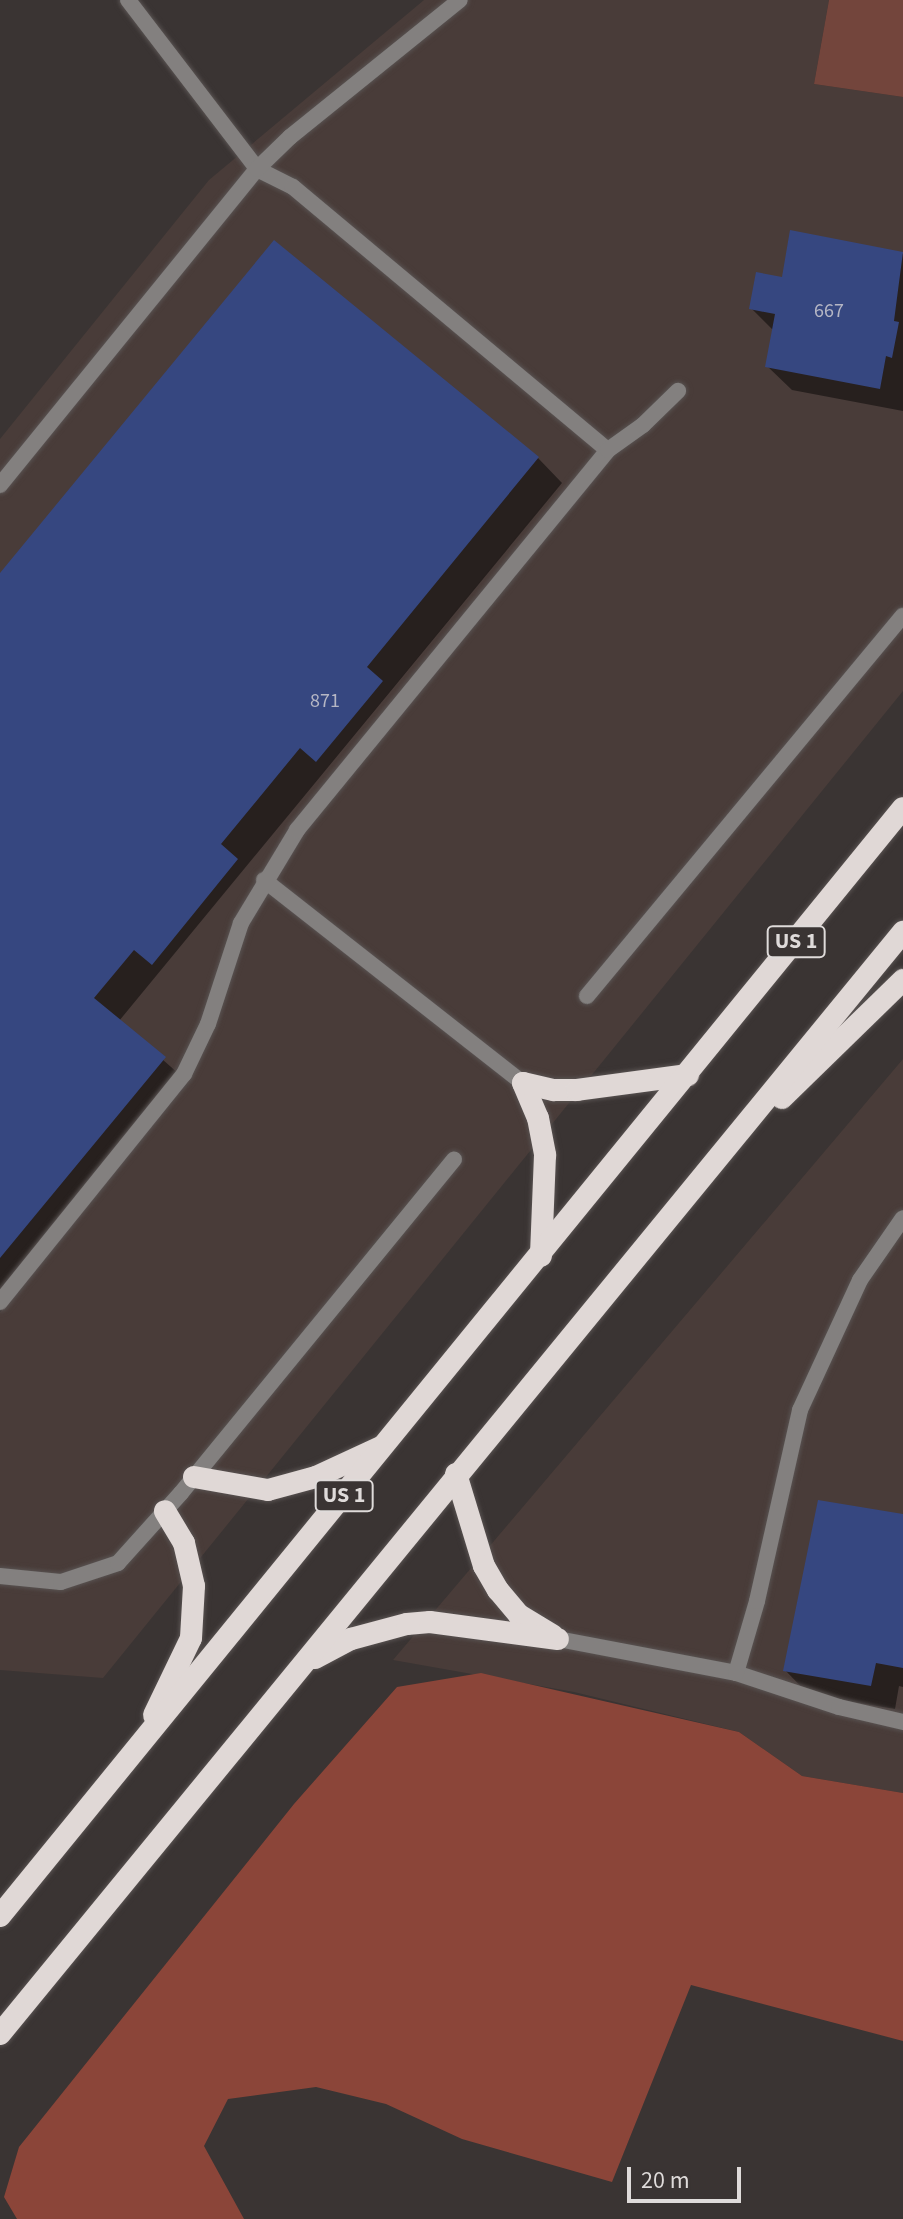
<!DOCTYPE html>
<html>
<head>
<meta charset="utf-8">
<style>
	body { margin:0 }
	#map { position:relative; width:903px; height:2219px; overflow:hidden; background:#3a3433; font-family:"Source Sans 3",sans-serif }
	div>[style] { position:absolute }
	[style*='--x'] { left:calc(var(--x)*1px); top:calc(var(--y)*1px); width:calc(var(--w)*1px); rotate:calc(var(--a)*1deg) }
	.built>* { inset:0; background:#493c39 }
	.green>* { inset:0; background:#73453c }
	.forest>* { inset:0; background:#8b4539 }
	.shadow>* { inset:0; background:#0007 }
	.building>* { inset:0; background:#364780 }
	.roads { filter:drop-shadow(0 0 2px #585251) drop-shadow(0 0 2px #585251) }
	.service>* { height:16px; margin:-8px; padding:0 8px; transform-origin:8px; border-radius:8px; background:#83807f }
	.trunk>* { height:22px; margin:-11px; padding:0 11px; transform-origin:11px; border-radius:11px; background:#e0d8d6 }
	span { translate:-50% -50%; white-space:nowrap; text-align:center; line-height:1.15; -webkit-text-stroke:6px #3a3433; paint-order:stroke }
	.number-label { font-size:20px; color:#b5b6c4 }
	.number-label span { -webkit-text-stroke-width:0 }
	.shield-label span { padding:2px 6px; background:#3a3433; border:2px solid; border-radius:6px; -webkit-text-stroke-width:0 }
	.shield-label { font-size:22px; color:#dfdbda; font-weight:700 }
	.scale { position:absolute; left:627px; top:2167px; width:114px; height:36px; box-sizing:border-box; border:4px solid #dfdbda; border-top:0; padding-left:10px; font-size:24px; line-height:28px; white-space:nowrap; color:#dfdbda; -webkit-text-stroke:6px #3a3433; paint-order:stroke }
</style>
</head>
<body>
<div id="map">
	<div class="built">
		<i style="clip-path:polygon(424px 0,829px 0,814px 84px,903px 97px,903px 691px,103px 1678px,0 1670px,0 439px,209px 180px)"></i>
		<i style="clip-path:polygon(903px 1059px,903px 1793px,802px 1776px,739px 1732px,574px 1692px,393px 1660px)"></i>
	</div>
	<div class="green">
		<i style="clip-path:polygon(829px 0,903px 0,903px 97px,814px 84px)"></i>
	</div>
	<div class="forest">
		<i style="clip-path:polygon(481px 1673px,739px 1732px,802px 1776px,903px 1793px,903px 2041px,691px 1985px,612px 2182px,462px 2139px,386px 2104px,316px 2087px,228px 2099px,204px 2146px,244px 2219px,17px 2219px,4px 2197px,19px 2147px,294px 1804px,397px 1687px)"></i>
	</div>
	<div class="shadow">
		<i style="clip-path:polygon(792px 233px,903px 254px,903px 411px,792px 390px,767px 366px,774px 331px,751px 308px,783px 279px)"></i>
		<i style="clip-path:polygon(274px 243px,538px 458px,562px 483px,119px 1021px,188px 1082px,0 1312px,0 576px)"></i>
		<i style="clip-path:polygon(903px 1516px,903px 1687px,899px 1686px,895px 1709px,809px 1695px,785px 1670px)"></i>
	</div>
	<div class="building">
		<i style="clip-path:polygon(790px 230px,903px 252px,894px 321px,899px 322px,892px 358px,886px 356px,880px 389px,765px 367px,775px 314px,749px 309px,756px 272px,782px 277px)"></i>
		<i style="clip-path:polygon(274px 240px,539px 457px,367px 667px,383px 681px,316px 762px,300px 748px,221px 844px,238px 859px,152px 965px,134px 950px,94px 998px,166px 1057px,0 1258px,0 573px)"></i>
		<i style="clip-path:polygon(818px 1500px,903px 1514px,903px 1668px,876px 1663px,871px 1686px,783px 1671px)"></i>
	</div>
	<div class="roads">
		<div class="service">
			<i style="--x:128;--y:0;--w:213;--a:52.6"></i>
			<i style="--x:257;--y:169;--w:40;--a:26.6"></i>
			<i style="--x:293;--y:187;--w:410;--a:39.9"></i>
			<i style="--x:0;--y:485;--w:407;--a:-50.9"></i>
			<i style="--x:257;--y:169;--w:46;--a:-44.1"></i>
			<i style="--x:290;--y:137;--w:218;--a:-38.9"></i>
			<i style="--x:264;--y:880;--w:329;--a:38.1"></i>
			<i style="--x:587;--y:996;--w:494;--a:-50.3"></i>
			<i style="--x:0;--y:1302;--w:293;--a:-51.1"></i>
			<i style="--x:184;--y:1074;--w:55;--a:-64.4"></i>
			<i style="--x:208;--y:1024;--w:106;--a:-71.9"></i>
			<i style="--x:241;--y:923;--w:109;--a:-58.9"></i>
			<i style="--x:297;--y:830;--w:491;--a:-50.7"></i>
			<i style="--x:608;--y:450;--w:43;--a:-35.5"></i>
			<i style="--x:643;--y:425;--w:49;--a:-44.2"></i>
			<i style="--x:0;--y:1576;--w:61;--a:5.6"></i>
			<i style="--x:61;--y:1582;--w:60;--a:-18.4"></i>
			<i style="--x:118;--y:1563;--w:94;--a:-48"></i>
			<i style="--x:181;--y:1493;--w:431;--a:-50.7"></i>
			<i style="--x:558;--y:1639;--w:181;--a:10.8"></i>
			<i style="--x:736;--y:1673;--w:108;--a:18.3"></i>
			<i style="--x:839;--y:1707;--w:66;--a:13.2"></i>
			<i style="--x:736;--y:1673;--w:75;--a:-73.7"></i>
			<i style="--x:757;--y:1601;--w:196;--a:-77.3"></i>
			<i style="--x:800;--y:1410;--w:143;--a:-65.2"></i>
			<i style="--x:860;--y:1280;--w:75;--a:-55.3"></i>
		</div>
		<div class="trunk">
			<i style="--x:523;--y:1083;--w:38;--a:67"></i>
			<i style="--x:538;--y:1118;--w:38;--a:79"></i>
			<i style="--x:545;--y:1155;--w:101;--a:92.3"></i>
			<i style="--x:523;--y:1083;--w:32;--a:13"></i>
			<i style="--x:554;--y:1090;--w:23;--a:0"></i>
			<i style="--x:577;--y:1090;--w:112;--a:-7.7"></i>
			<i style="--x:782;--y:1098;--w:169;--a:-44.3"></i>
			<i style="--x:456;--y:1474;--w:96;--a:73.1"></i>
			<i style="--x:484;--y:1566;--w:28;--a:60"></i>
			<i style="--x:498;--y:1590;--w:33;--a:50"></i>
			<i style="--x:519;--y:1615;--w:39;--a:31"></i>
			<i style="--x:194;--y:1477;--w:75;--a:10"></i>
			<i style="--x:268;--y:1490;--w:50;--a:-15.2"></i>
			<i style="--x:316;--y:1477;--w:72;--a:-24.8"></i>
			<i style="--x:315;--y:1658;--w:41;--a:-27.8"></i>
			<i style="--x:351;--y:1639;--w:58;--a:-15"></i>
			<i style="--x:407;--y:1624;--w:23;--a:-5"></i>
			<i style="--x:430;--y:1622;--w:129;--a:7.6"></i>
			<i style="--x:154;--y:1715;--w:85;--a:-64.3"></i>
			<i style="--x:191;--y:1638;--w:52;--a:-86.7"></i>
			<i style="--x:194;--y:1586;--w:44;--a:-103.1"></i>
			<i style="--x:184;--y:1543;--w:37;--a:-121"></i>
			<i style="--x:0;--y:1916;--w:1429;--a:-50.82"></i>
			<i style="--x:0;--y:2034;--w:1425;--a:-50.67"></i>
		</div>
	</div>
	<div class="number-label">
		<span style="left:829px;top:311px">667</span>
		<span style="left:325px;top:701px">871</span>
	</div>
	<div class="shield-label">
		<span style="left:796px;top:942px">US 1</span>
		<span style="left:344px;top:1496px">US 1</span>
	</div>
	<div class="scale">20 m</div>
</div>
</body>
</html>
